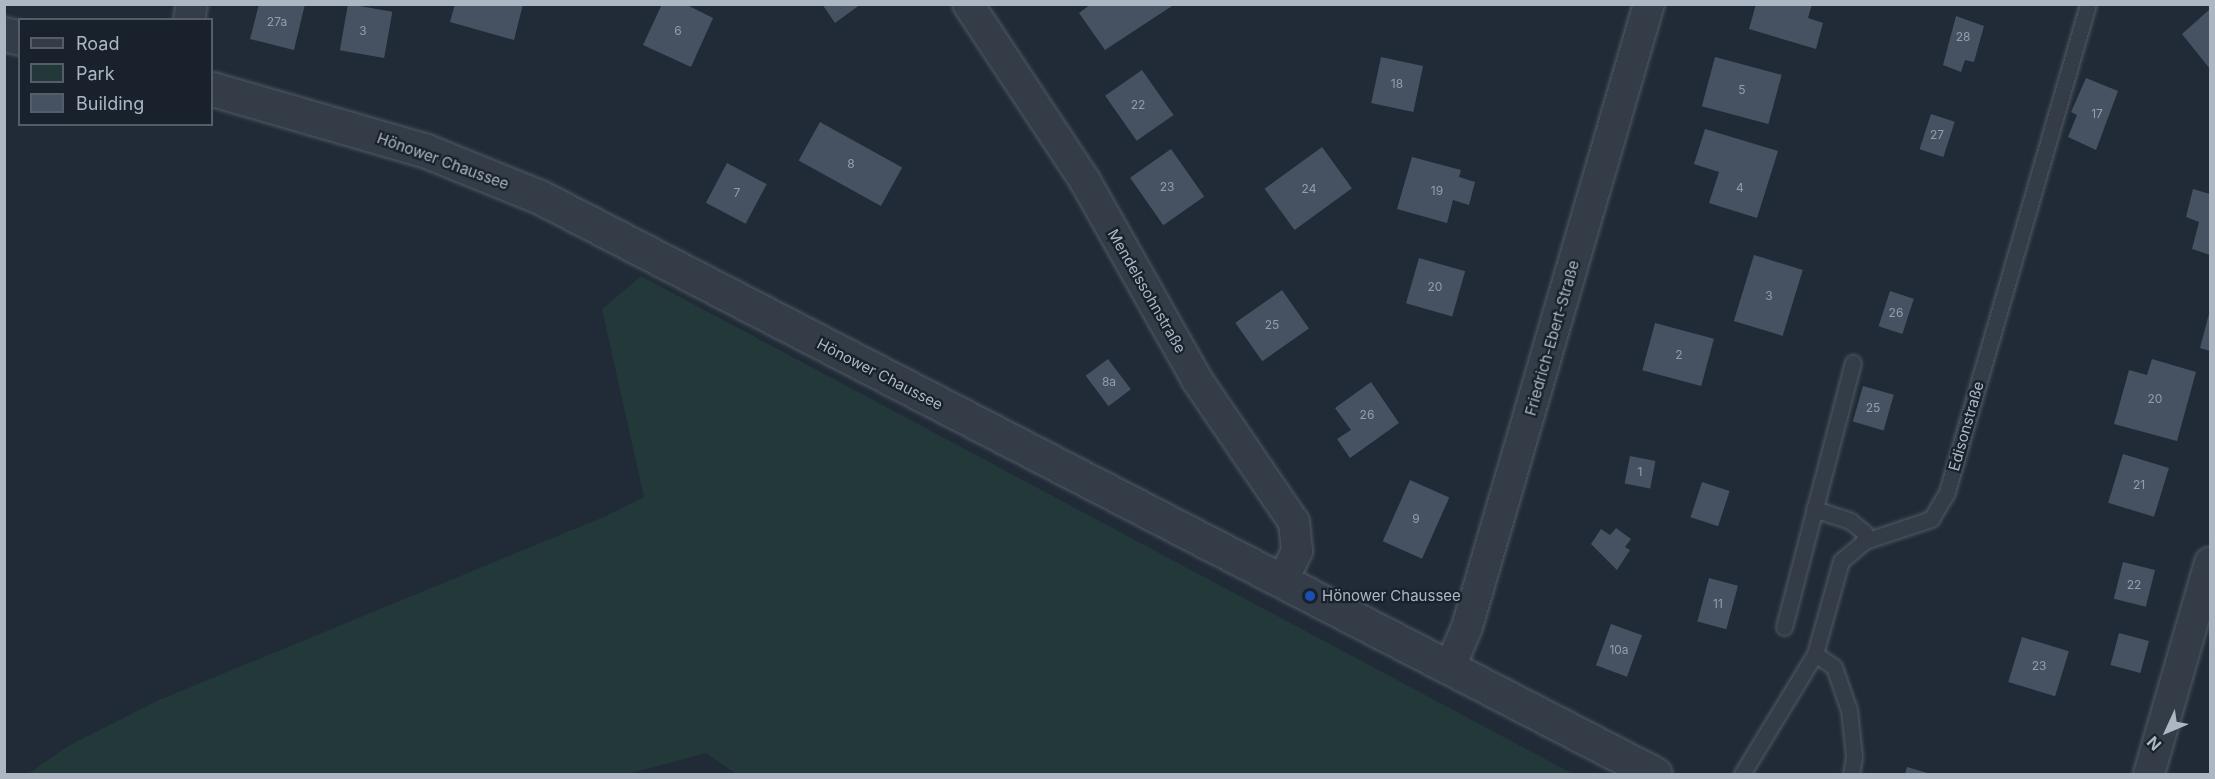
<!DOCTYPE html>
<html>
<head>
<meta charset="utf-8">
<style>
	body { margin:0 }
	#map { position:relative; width:2215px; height:779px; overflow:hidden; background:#202b37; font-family:Inter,sans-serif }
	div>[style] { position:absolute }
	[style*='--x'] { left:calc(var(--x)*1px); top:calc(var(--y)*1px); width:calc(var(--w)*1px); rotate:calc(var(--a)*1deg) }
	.green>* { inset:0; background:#233839 }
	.building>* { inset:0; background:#465261; transform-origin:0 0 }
	.roads { filter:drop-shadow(0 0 2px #515a65) drop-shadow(0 0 2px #515a65) }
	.service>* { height:15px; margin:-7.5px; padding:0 7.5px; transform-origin:7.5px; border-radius:7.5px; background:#333c47 }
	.minor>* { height:30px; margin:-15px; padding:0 15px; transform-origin:15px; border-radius:15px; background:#333c47 }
	.tertiary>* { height:33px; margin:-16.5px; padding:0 16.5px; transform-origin:16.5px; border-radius:16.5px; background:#333c47 }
	.dots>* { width:16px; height:16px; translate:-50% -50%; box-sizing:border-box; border:3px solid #19212c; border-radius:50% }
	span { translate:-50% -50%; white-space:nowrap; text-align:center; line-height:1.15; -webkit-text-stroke:4.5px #19212c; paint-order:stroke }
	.number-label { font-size:12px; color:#939eab }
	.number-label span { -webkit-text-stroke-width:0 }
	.street-label { font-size:15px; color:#adb7c4 }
	.poi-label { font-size:15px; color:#adb7c4 }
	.left { translate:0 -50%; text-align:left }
	.frame { position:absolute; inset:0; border:6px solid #adb7c4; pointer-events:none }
	.legend { position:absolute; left:18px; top:18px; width:195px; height:108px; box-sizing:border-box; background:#19212c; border:2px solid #545d69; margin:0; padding:8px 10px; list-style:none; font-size:18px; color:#adb7c4 }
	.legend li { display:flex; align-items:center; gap:12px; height:30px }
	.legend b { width:30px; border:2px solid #545d69 }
	.north { position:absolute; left:2137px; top:701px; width:60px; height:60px; -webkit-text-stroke:4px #19212c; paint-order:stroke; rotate:226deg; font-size:16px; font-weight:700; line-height:24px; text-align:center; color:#adb7c4 }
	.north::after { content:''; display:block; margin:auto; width:21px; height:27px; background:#adb7c4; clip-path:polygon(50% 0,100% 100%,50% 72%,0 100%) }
</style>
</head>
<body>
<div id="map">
	<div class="green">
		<i style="clip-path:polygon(641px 276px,1573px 774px,736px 774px,706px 753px,628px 774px,28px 774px,68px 746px,159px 700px,606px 516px,644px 497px,602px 309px)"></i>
	</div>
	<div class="building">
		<i style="clip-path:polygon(259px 4px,305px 4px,294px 50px,250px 39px)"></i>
		<i style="left:348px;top:4px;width:45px;height:47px;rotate:10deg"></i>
		<i style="clip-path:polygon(455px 4px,523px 4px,514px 40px,450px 22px)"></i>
		<i style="clip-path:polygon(662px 4px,685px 4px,713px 18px,691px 67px,643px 45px)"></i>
		<i style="clip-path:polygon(822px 4px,861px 4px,835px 23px)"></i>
		<i style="clip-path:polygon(1091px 4px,1175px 4px,1105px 50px,1079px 13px)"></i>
		<i style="clip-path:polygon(1756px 4px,1812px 4px,1808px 18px,1823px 23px,1816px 49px,1749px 29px)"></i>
		<i style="clip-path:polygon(2210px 9px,2210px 69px,2182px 34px)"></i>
		<i style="clip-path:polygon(1956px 16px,1984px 26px,1974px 62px,1965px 60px,1961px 72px,1943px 65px)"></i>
		<i style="left:1381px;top:57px;width:43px;height:47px;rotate:12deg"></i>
		<i style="left:1715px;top:57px;width:69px;height:51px;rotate:15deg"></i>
		<i style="left:1142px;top:70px;width:55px;height:45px;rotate:55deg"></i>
		<i style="clip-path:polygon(2086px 78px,2118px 91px,2096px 150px,2068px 137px,2077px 115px,2071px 112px)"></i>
		<i style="left:1931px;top:114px;width:25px;height:37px;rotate:18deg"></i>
		<i style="left:820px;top:122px;width:94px;height:44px;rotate:29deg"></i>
		<i style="clip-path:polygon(1705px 129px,1778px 151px,1757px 218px,1709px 203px,1719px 172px,1694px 164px)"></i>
		<i style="left:1322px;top:147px;width:51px;height:71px;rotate:54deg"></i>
		<i style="left:1171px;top:149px;width:58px;height:50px;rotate:55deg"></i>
		<i style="clip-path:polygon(1412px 157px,1461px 170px,1459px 177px,1475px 182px,1469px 205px,1453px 200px,1447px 223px,1397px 209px)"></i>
		<i style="left:727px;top:163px;width:45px;height:45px;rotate:28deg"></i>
		<i style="clip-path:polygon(2193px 189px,2210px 194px,2210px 255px,2192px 249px,2199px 222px,2186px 217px)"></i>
		<i style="left:1754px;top:255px;width:51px;height:69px;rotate:17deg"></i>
		<i style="left:1419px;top:258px;width:48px;height:47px;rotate:16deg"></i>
		<i style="left:1282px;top:290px;width:47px;height:57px;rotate:55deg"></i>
		<i style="left:1890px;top:291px;width:25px;height:37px;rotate:18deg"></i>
		<i style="clip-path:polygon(2210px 310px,2210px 351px,2200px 348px)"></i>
		<i style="left:1655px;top:323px;width:61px;height:49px;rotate:15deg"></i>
		<i style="left:1108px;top:359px;width:38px;height:28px;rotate:53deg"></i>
		<i style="clip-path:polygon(2152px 359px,2196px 372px,2177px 441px,2114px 424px,2129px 370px,2147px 375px)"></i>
		<i style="clip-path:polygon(1371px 382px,1399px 423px,1350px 458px,1337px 439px,1351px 430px,1335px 408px)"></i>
		<i style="left:1863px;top:386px;width:32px;height:37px;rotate:16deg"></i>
		<i style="left:2123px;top:454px;width:48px;height:51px;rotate:17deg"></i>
		<i style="left:1630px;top:456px;width:26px;height:28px;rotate:11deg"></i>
		<i style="left:1410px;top:480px;width:43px;height:67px;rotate:24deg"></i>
		<i style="left:1702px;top:482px;width:29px;height:37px;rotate:18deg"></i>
		<i style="clip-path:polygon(1616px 528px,1631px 539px,1625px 547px,1630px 550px,1617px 570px,1591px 544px,1601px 529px,1610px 535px)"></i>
		<i style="left:2123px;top:562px;width:33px;height:38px;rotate:14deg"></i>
		<i style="left:1709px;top:578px;width:30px;height:45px;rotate:15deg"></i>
		<i style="left:1611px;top:624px;width:33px;height:44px;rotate:20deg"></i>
		<i style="left:2119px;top:633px;width:31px;height:33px;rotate:15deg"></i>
		<i style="left:2022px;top:637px;width:49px;height:47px;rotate:17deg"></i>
		<i style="clip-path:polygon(1907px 767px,1931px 774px,1905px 774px)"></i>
	</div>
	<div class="roads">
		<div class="service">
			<i style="--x:1814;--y:509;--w:38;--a:18"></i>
			<i style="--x:1850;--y:521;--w:18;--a:38"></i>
			<i style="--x:1864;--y:532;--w:9;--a:84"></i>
			<i style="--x:1784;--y:627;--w:273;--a:-75.4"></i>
			<i style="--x:1815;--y:654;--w:23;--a:34"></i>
			<i style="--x:1834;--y:667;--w:46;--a:70.8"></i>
			<i style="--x:1849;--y:710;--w:47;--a:83.9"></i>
			<i style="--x:1854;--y:757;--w:17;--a:100"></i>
			<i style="--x:1742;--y:774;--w:140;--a:-58.7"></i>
			<i style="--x:1815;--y:654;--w:97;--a:-74.4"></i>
			<i style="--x:1841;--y:561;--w:31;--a:-40"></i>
			<i style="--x:1865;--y:541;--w:70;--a:-18.4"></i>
			<i style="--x:1931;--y:519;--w:31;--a:-59"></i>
			<i style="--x:1947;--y:492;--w:508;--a:-73.88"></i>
		</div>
		<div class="minor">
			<i style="--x:968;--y:4;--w:212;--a:56.5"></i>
			<i style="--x:1085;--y:181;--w:228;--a:60.6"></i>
			<i style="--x:1197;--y:380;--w:172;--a:55.7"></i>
			<i style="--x:1294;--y:522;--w:29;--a:84"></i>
			<i style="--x:1297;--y:551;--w:34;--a:116"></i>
			<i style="--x:189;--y:20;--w:16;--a:-79"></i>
			<i style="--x:1449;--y:669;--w:46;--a:-66.8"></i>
			<i style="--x:1467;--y:627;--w:649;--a:-73.72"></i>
			<i style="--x:2149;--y:774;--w:220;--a:-73.9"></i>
		</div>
		<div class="tertiary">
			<i style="--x:4;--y:34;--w:16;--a:14"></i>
			<i style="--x:212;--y:89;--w:221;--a:16.1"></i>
			<i style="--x:424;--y:150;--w:125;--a:22.1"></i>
			<i style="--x:540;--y:197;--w:1255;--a:27.36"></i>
		</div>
	</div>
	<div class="dots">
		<i style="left:1310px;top:596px;background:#1a4fb4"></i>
	</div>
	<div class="number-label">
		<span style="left:277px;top:22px">27a</span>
		<span style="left:363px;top:31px">3</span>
		<span style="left:678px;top:31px">6</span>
		<span style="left:1963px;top:37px">28</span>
		<span style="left:1397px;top:84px">18</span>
		<span style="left:1742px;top:90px">5</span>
		<span style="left:1138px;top:105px">22</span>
		<span style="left:2097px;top:114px">17</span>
		<span style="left:1937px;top:135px">27</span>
		<span style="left:851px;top:164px">8</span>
		<span style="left:1167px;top:187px">23</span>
		<span style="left:1740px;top:188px">4</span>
		<span style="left:1309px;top:189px">24</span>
		<span style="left:1437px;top:191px">19</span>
		<span style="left:737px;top:193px">7</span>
		<span style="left:1435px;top:287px">20</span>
		<span style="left:1769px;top:296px">3</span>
		<span style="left:1896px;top:313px">26</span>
		<span style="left:1272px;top:325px">25</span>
		<span style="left:1679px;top:355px">2</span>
		<span style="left:1109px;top:382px">8a</span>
		<span style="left:2155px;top:399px">20</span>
		<span style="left:1873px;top:408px">25</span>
		<span style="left:1367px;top:415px">26</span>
		<span style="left:1640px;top:472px">1</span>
		<span style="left:2139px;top:485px">21</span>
		<span style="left:1416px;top:519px">9</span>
		<span style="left:2134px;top:585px">22</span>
		<span style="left:1718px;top:604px">11</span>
		<span style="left:1619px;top:650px">10a</span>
		<span style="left:2039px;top:666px">23</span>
	</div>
	<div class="street-label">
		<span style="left:443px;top:161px;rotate:20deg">Hönower Chaussee</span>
		<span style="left:1147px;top:291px;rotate:60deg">Mendelssohnstraße</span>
		<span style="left:1552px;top:338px;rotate:-74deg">Friedrich-Ebert-Straße</span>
		<span style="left:880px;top:374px;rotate:27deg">Hönower Chaussee</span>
		<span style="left:1966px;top:426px;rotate:-74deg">Edisonstraße</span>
	</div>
	<div class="poi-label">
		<span class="left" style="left:1322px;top:596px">Hönower Chaussee</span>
	</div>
	<div class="frame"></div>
	<ul class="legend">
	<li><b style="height:8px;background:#333c47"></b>Road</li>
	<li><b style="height:16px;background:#233839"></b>Park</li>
	<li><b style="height:16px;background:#465261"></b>Building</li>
	</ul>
	<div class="north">N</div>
</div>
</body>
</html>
